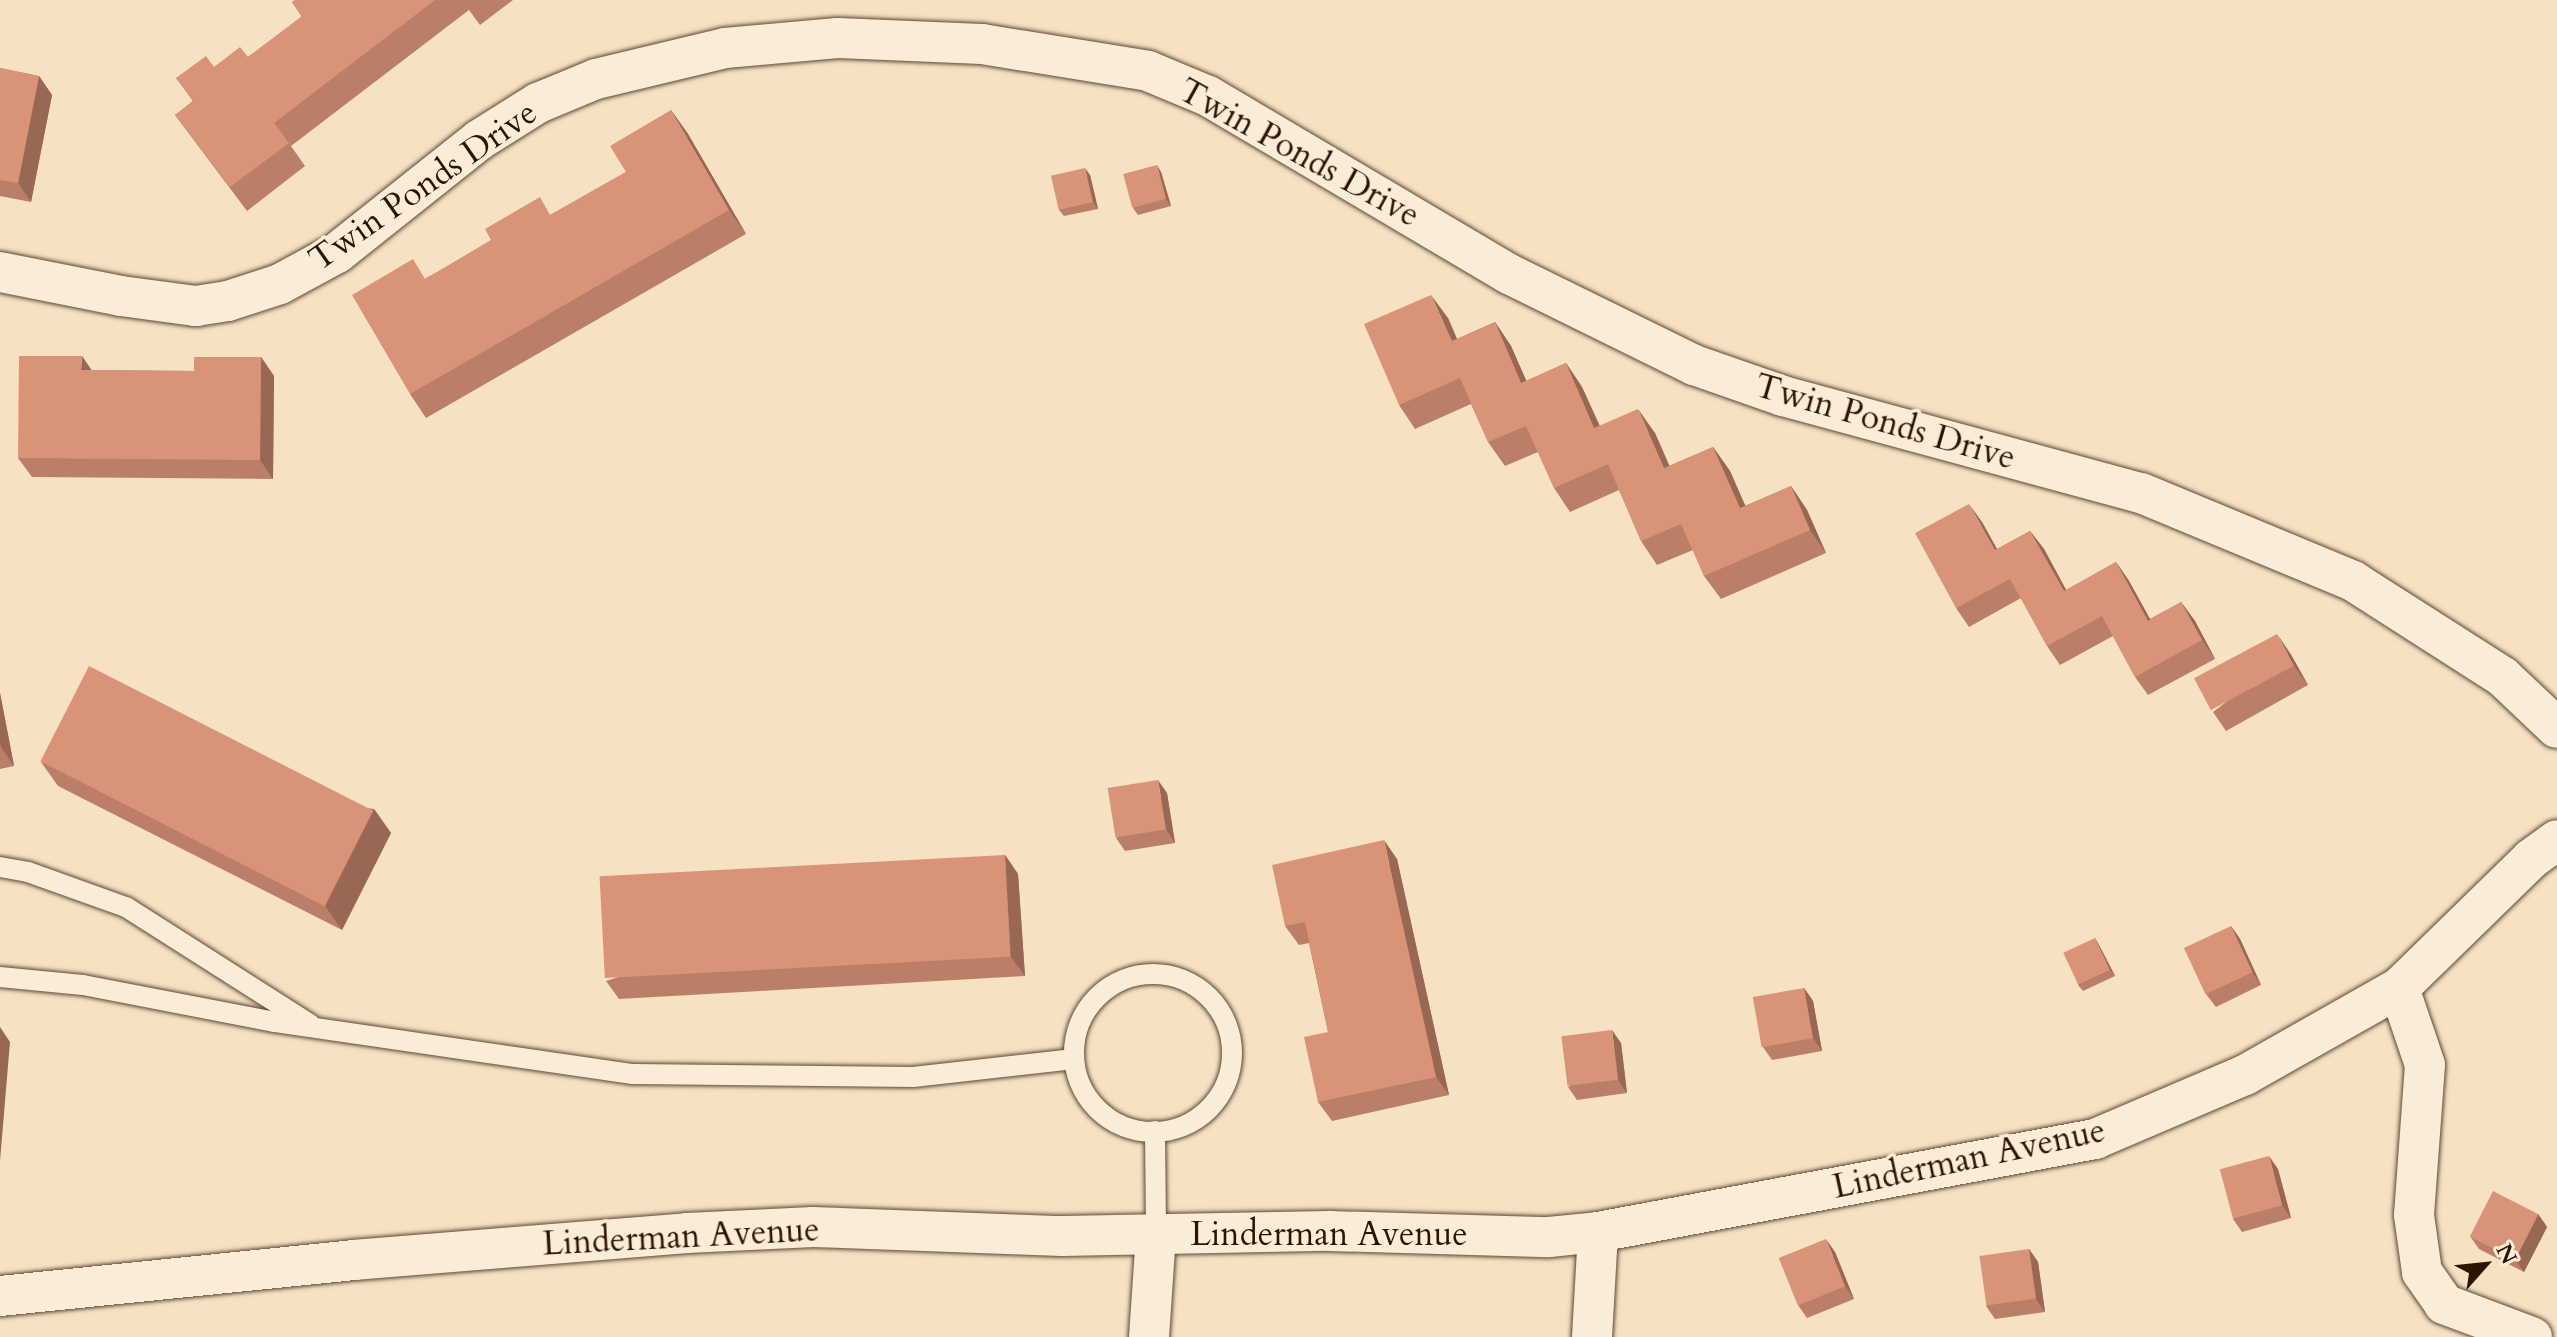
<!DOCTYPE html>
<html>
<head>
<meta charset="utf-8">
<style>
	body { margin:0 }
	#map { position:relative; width:2557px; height:1337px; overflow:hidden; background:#f6e1c3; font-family:Cardo,serif }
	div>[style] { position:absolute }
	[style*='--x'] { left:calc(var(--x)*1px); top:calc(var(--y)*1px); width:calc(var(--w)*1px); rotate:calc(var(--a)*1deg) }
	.roads { filter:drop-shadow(0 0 2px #5f4731) drop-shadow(0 0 2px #5f4731) }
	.lane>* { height:20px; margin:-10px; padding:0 10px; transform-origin:10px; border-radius:10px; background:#f9ecd8 }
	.lane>.ring { margin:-10px; padding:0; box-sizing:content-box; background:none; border:20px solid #f9ecd8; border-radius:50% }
	.street>* { height:40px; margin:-20px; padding:0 20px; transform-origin:20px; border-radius:20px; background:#f9ecd8 }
	.wall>* { inset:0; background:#bb7f67 }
	.shaded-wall>* { inset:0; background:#986854 }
	.building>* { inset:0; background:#d99478; transform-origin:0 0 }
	span { translate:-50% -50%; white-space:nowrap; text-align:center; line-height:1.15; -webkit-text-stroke:7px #f9ecd8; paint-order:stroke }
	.street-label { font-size:34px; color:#2d1400 }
	.north { position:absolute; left:2445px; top:1225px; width:80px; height:80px; -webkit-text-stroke:6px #f9ecd8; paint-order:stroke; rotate:63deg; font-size:22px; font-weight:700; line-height:32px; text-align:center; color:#2d1400 }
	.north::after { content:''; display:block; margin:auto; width:28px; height:36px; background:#2d1400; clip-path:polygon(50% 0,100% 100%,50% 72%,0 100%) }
</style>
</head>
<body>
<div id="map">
	<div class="roads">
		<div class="lane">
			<i style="--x:0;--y:867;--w:28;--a:10"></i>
			<i style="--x:28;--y:872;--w:104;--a:19.7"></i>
			<i style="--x:126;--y:907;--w:219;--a:32.5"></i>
			<i class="ring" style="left:1074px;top:974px;width:138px;height:138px"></i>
			<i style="--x:0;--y:977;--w:83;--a:5.5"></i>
			<i style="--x:83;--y:985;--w:196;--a:10.9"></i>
			<i style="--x:275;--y:1022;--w:362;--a:8.3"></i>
			<i style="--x:633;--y:1074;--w:280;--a:0.6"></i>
			<i style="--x:913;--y:1077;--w:162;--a:-6.4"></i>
			<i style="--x:1155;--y:1131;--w:103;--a:89.4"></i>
		</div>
		<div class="street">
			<i style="--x:0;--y:272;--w:123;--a:11.2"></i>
			<i style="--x:121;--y:296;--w:76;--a:7.6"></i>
			<i style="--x:196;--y:306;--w:32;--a:-9"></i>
			<i style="--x:228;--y:301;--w:55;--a:-18.1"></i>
			<i style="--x:280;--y:284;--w:65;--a:-28.5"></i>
			<i style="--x:337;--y:253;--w:181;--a:-38.5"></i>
			<i style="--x:479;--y:140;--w:70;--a:-32.1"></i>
			<i style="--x:538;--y:103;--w:63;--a:-22.5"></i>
			<i style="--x:596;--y:79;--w:133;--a:-13.5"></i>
			<i style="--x:725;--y:48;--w:113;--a:-5.1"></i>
			<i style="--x:838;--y:38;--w:144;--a:2.4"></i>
			<i style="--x:982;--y:44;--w:168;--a:9.2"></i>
			<i style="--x:1148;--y:71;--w:65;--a:22.6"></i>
			<i style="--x:1208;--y:96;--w:350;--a:30.6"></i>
			<i style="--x:1509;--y:274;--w:206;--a:26.2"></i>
			<i style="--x:1694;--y:365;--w:94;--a:19.2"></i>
			<i style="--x:1783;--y:396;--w:371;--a:15.2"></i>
			<i style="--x:2141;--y:493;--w:230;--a:22.5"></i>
			<i style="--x:2353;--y:581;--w:178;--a:32.6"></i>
			<i style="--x:2503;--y:677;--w:74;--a:43.4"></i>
			<i style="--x:2399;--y:988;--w:81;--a:71.3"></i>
			<i style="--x:2425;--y:1065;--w:150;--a:94.2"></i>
			<i style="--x:2414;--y:1215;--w:58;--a:82"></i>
			<i style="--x:2422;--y:1272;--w:39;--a:55"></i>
			<i style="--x:2444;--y:1304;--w:94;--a:20.6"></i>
			<i style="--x:0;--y:1296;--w:355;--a:-5.8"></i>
			<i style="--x:353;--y:1260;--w:335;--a:-4.6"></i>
			<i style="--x:687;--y:1233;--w:126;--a:-2.7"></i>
			<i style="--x:813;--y:1227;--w:249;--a:2.1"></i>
			<i style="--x:1062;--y:1236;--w:267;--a:-1.1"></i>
			<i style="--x:1329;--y:1231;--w:220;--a:1.6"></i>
			<i style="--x:1549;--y:1237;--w:49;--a:-5.8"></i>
			<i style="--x:1598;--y:1232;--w:506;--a:-10.6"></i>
			<i style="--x:2095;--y:1139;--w:163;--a:-23.1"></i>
			<i style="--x:2245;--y:1075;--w:177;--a:-29.5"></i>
			<i style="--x:2399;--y:988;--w:185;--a:-44.3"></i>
			<i style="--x:2531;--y:859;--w:32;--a:-36"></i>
			<i style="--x:1149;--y:1337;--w:103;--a:-86.1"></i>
			<i style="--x:1592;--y:1337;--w:105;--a:-86.7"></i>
		</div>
	</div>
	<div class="wall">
		<i style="clip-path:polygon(295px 0,513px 0,480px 25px,469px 10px,291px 146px,305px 166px,247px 211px,175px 115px,193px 101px,176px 78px,248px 57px,302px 17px,292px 2px)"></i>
		<i style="clip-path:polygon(0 68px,39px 76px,52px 95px,31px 202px,0 196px)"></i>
		<i style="clip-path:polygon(671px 110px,688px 134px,746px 234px,426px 418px,410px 394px,426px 278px,552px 214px,626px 172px)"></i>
		<i style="clip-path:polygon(1161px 172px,1171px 206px,1138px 215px,1133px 208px)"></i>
		<i style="clip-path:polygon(1090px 175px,1098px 209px,1064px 216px,1059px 210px)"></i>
		<i style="clip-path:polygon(1448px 318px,1457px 339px,1495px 322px,1511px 346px,1526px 381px,1566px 363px,1582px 387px,1600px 426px,1655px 433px,1669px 466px,1713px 447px,1730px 471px,1745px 506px,1791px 486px,1807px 510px,1826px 553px,1721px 599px,1704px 576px,1693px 550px,1657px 565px,1641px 541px,1619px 490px,1570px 512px,1554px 488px,1538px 452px,1505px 466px,1488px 442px,1471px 404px,1415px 429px,1399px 405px)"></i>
		<i style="clip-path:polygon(261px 357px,274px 376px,273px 479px,32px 477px,18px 458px,91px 370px,194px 371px)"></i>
		<i style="clip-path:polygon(1982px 522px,1997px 549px,2030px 531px,2044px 549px,2066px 590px,2116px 562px,2129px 581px,2150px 619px,2181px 602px,2195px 621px,2215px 659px,2148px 695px,2135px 677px,2113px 636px,2060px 665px,2047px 646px,2021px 598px,1969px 627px,1956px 608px)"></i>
		<i style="clip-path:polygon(2290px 653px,2308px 685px,2226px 731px,2213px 712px)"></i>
		<i style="clip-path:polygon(0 693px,14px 766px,0 769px)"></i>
		<i style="clip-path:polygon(41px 762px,374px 809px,391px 833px,342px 930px,58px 786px)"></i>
		<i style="clip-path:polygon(1167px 793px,1175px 843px,1125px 851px,1116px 838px)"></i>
		<i style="clip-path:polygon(1005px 855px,1018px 874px,1025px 976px,619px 999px,606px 981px)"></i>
		<i style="clip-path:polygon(1397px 859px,1449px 1095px,1332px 1121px,1318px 1102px,1328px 1032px,1309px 943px,1299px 945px,1285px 926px)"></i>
		<i style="clip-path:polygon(2231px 926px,2240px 939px,2261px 985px,2216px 1007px,2206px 994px)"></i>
		<i style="clip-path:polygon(2095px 938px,2099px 945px,2115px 976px,2083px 991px,2078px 985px)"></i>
		<i style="clip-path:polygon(1804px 988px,1813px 1001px,1822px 1051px,1772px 1060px,1763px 1047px)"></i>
		<i style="clip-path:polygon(1621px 1043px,1627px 1093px,1577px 1100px,1568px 1087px)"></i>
		<i style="clip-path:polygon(2278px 1169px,2291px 1218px,2242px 1232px,2233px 1219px)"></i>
		<i style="clip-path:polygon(2538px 1214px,2547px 1227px,2524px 1272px,2479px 1249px,2470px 1236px)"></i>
		<i style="clip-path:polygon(2029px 1249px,2038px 1262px,2045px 1312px,1995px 1319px,1986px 1306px)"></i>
		<i style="clip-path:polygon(1835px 1252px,1854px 1299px,1807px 1318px,1798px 1305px)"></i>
	</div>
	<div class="shaded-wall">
		<i style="clip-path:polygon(39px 76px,52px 95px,31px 202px,18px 183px)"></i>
		<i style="clip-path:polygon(671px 110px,688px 134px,746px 234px,729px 210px)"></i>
		<i style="clip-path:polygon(1157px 165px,1161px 172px,1171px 206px,1166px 199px)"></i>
		<i style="clip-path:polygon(1085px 168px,1090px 175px,1098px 209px,1093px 202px)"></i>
		<i style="clip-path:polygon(1431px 295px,1448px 318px,1468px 365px,1452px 341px)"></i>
		<i style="clip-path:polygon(1495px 322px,1511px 346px,1538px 407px,1521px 383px)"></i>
		<i style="clip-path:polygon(82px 356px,95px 375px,81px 370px)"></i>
		<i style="clip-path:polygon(261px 357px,274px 376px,273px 479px,260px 460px)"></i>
		<i style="clip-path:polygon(1566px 363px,1582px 387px,1611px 452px,1594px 428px)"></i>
		<i style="clip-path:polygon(1638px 409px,1655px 433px,1681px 492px,1664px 468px)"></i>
		<i style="clip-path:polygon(1713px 447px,1730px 471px,1757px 532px,1740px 508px)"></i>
		<i style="clip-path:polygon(1791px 486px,1807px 510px,1826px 553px,1810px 530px)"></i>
		<i style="clip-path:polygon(1969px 504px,1982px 522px,2008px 569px,1995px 550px)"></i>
		<i style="clip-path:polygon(2030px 531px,2044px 549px,2077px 610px,2064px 591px)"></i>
		<i style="clip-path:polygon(2116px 562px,2129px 581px,2161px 639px,2148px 621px)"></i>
		<i style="clip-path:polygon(2181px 602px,2195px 621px,2215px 659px,2202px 640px)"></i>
		<i style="clip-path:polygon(2277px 634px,2290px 653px,2308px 685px,2294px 666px)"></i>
		<i style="clip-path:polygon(0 693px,14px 766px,1px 747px,0 741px)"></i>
		<i style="clip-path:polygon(1158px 780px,1167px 793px,1175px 843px,1166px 829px)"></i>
		<i style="clip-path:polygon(374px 809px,391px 833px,342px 930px,325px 906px)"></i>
		<i style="clip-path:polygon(1384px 840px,1397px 859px,1449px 1095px,1436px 1077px)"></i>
		<i style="clip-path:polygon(1005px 855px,1018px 874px,1025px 976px,1011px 957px)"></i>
		<i style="clip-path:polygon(2231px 926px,2240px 939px,2261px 985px,2252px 972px)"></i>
		<i style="clip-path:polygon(2095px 938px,2099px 945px,2115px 976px,2110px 970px)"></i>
		<i style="clip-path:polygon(1804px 988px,1813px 1001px,1822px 1051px,1813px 1038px)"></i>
		<i style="clip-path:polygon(0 1027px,10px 1042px,0 1161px)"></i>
		<i style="clip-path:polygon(1612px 1030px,1621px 1043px,1627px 1093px,1618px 1080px)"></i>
		<i style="clip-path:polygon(2269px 1156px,2278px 1169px,2291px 1218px,2282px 1205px)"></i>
		<i style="clip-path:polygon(2538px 1214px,2547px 1227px,2524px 1272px,2515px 1259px)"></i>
		<i style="clip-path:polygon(1826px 1239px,1835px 1252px,1854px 1299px,1845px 1286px)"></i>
		<i style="clip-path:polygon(2029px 1249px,2038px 1262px,2045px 1312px,2036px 1299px)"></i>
	</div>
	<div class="building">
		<i style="clip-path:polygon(295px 0,435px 0,274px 123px,289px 143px,230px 187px,175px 115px,194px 101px,176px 78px,206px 56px,214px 67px,240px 47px,248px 57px,302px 16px,292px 2px)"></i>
		<i style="clip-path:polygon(0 68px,39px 76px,18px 183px,0 180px)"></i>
		<i style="clip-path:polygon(671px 110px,729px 210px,410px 394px,352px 295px,413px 259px,425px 279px,491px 240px,485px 229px,540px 197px,550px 215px,626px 172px,610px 146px)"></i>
		<i style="left:1157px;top:165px;width:35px;height:35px;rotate:75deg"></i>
		<i style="left:1085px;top:168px;width:35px;height:35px;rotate:77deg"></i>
		<i style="clip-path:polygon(1431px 295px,1452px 341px,1495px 322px,1521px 383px,1566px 363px,1594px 428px,1638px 409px,1664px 468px,1713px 447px,1740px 508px,1791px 486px,1810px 530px,1704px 576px,1681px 524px,1641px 541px,1608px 464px,1554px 488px,1526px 426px,1488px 442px,1460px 378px,1399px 405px,1364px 324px)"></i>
		<i style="clip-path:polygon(19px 356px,82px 356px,81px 370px,194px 371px,194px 357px,261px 357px,260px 460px,18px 458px)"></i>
		<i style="clip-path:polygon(1969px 504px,1995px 550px,2030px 531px,2064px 591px,2116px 562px,2148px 621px,2181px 602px,2202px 640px,2135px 677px,2102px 616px,2047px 646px,2010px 579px,1956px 608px,1915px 533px)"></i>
		<i style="left:2277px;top:634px;width:36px;height:94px;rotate:62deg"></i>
		<i style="left:89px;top:666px;width:319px;height:107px;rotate:27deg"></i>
		<i style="left:1158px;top:780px;width:50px;height:51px;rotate:81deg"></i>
		<i style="clip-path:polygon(1384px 840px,1436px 1077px,1318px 1102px,1304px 1037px,1328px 1032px,1305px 922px,1285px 926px,1272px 865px)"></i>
		<i style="left:1005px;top:855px;width:102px;height:406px;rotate:87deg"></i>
		<i style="left:2231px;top:926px;width:51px;height:52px;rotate:65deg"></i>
		<i style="left:2095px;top:938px;width:35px;height:35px;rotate:65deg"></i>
		<i style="left:1804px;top:988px;width:51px;height:52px;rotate:80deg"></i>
		<i style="left:1612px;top:1030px;width:50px;height:51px;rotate:83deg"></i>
		<i style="left:2269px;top:1156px;width:51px;height:51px;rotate:75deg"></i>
		<i style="left:2493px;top:1191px;width:51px;height:51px;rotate:27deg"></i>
		<i style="left:1826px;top:1239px;width:51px;height:51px;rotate:68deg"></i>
		<i style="left:2029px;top:1249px;width:50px;height:50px;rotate:82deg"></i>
	</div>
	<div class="street-label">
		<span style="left:1299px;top:153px;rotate:29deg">Twin Ponds Drive</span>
		<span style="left:423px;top:186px;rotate:-35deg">Twin Ponds Drive</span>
		<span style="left:1885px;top:422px;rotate:16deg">Twin Ponds Drive</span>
		<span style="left:1969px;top:1159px;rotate:-12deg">Linderman Avenue</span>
		<span style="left:1329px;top:1235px">Linderman Avenue</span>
		<span style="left:681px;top:1237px;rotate:-3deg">Linderman Avenue</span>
	</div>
	<div class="north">N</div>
</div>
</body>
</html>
